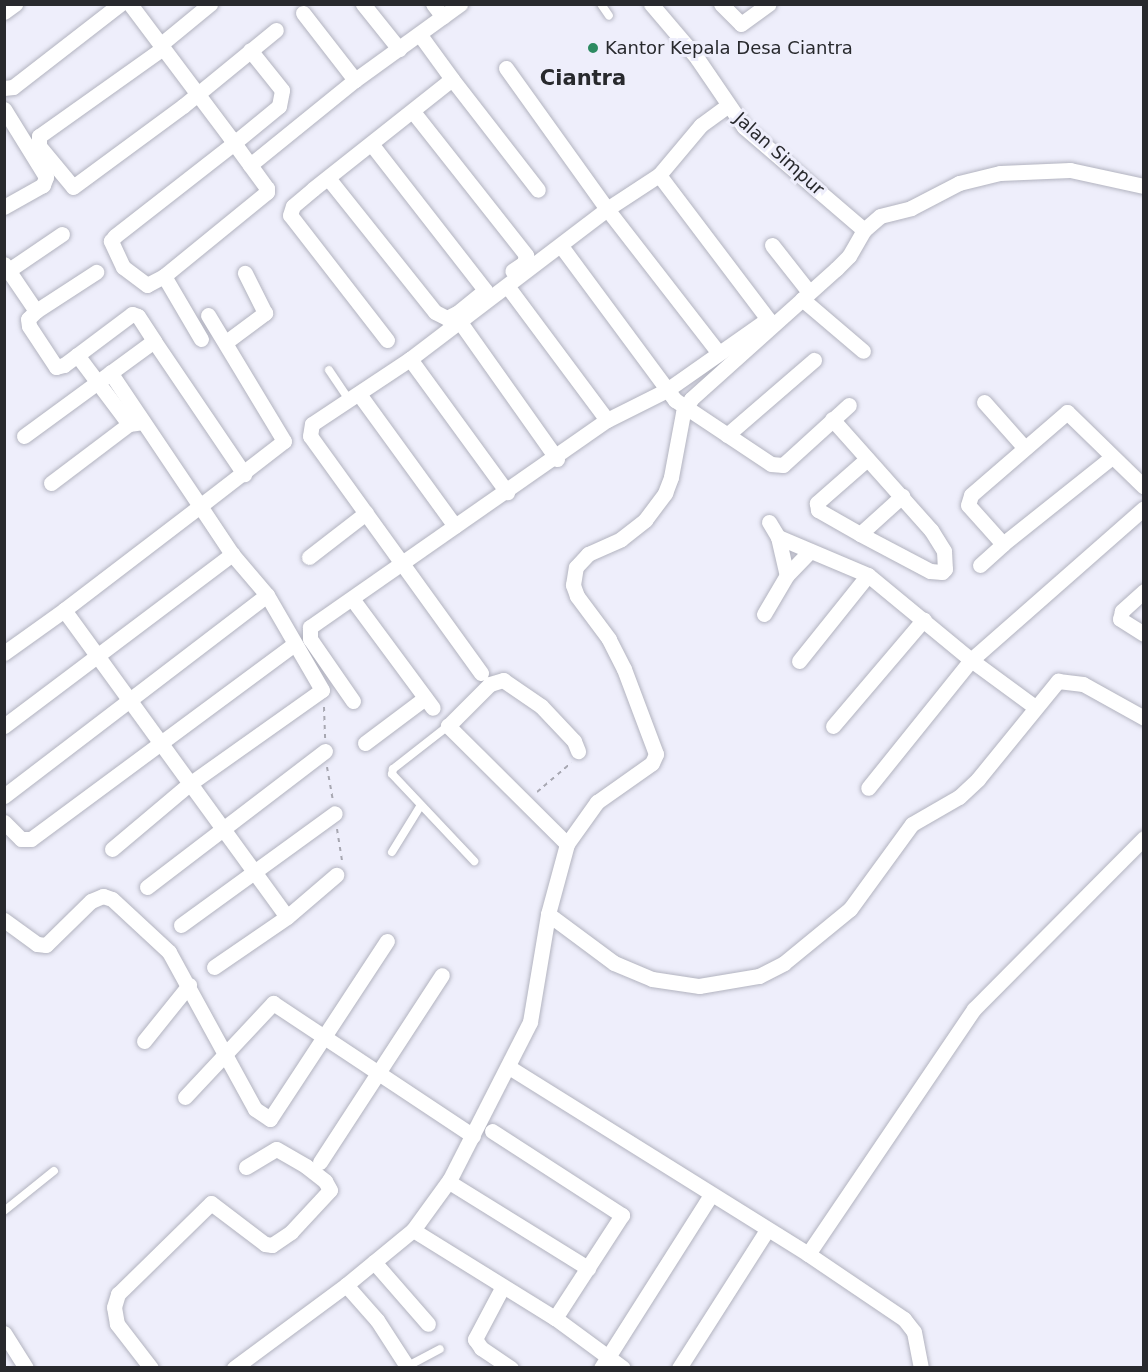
<!DOCTYPE html>
<html>
<head>
<meta charset="utf-8">
<style>
	body { margin:0 }
	#map { position:relative; width:1148px; height:1372px; overflow:hidden; background:#eeeefb; font-family:"DejaVu Sans",sans-serif }
	div>[style] { position:absolute }
	[style*='--x'] { left:calc(var(--x)*1px); top:calc(var(--y)*1px); width:calc(var(--w)*1px); rotate:calc(var(--a)*1deg) }
	.path>* { height:2px; margin-top:-1px; transform-origin:0; background:repeating-linear-gradient(90deg,#a7a7b1 0 4.5px,transparent 0 9px) }
	.roads { filter:drop-shadow(0 0 2px #b2b3bf) drop-shadow(0 0 2px #b2b3bf) }
	.service>* { height:8px; margin:-4px; padding:0 4px; transform-origin:4px; border-radius:4px; background:#fff }
	.minor>* { height:15px; margin:-7.5px; padding:0 7.5px; transform-origin:7.5px; border-radius:7.5px; background:#fff }
	.dots>* { width:16px; height:16px; translate:-50% -50%; box-sizing:border-box; border:3px solid #eeeefb; border-radius:50% }
	span { translate:-50% -50%; white-space:nowrap; text-align:center; line-height:1.15; -webkit-text-stroke:6px #eeeefb; paint-order:stroke }
	.poi-label { font-size:18px; color:#28292d }
	.left { translate:0 -50%; text-align:left }
	.street-label { font-size:18px; color:#28292d }
	.quarter-label { font-size:21px; color:#28292d; font-weight:700 }
	.frame { position:absolute; inset:0; border:6px solid #28292d; pointer-events:none }
</style>
</head>
<body>
<div id="map">
	<div class="path">
		<i style="--x:324;--y:707;--w:31;--a:88"></i>
		<i style="--x:327;--y:767;--w:34;--a:80"></i>
		<i style="--x:537;--y:792;--w:45;--a:-40.5"></i>
		<i style="--x:337;--y:829;--w:33;--a:81"></i>
	</div>
	<div class="roads">
		<div class="service">
			<i style="--x:601;--y:4;--w:14;--a:56"></i>
			<i style="--x:329;--y:370;--w:36;--a:56"></i>
			<i style="--x:448;--y:726;--w:70;--a:142"></i>
			<i style="--x:393;--y:769;--w:5;--a:101"></i>
			<i style="--x:392;--y:774;--w:120;--a:46.7"></i>
			<i style="--x:392;--y:852;--w:55;--a:-58.3"></i>
			<i style="--x:4;--y:1211;--w:64;--a:-38.7"></i>
			<i style="--x:408;--y:1366;--w:36;--a:-28"></i>
		</div>
		<div class="minor">
			<i style="--x:130;--y:4;--w:166;--a:53.1"></i>
			<i style="--x:230;--y:137;--w:7;--a:56"></i>
			<i style="--x:234;--y:143;--w:27;--a:54"></i>
			<i style="--x:250;--y:165;--w:29;--a:54"></i>
			<i style="--x:267;--y:188;--w:4;--a:90"></i>
			<i style="--x:267;--y:192;--w:133;--a:140.8"></i>
			<i style="--x:164;--y:276;--w:19;--a:152"></i>
			<i style="--x:147;--y:285;--w:30;--a:-143"></i>
			<i style="--x:123;--y:267;--w:29;--a:-115"></i>
			<i style="--x:111;--y:241;--w:6;--a:-51"></i>
			<i style="--x:115;--y:236;--w:151;--a:-38"></i>
			<i style="--x:234;--y:143;--w:58;--a:-39.4"></i>
			<i style="--x:279;--y:106;--w:16;--a:-79"></i>
			<i style="--x:282;--y:90;--w:51;--a:-128.7"></i>
			<i style="--x:363;--y:4;--w:58;--a:51.3"></i>
			<i style="--x:433;--y:4;--w:16;--a:52"></i>
			<i style="--x:721;--y:4;--w:28;--a:45"></i>
			<i style="--x:741;--y:24;--w:34;--a:-36"></i>
			<i style="--x:4;--y:12;--w:14;--a:-36"></i>
			<i style="--x:303;--y:13;--w:85;--a:52.2"></i>
			<i style="--x:160;--y:45;--w:65;--a:-39.4"></i>
			<i style="--x:163;--y:48;--w:152;--a:144.6"></i>
			<i style="--x:39;--y:136;--w:10;--a:90"></i>
			<i style="--x:39;--y:146;--w:53;--a:50.3"></i>
			<i style="--x:73;--y:187;--w:137;--a:-36.4"></i>
			<i style="--x:183;--y:106;--w:120;--a:-39.3"></i>
			<i style="--x:506;--y:68;--w:173;--a:54.4"></i>
			<i style="--x:607;--y:209;--w:181;--a:52.2"></i>
			<i style="--x:452;--y:79;--w:140;--a:52.2"></i>
			<i style="--x:4;--y:88;--w:9;--a:-6"></i>
			<i style="--x:13;--y:87;--w:135;--a:-37.8"></i>
			<i style="--x:4;--y:109;--w:80;--a:58.3"></i>
			<i style="--x:46;--y:177;--w:9;--a:111"></i>
			<i style="--x:43;--y:185;--w:45;--a:150.6"></i>
			<i style="--x:414;--y:113;--w:181;--a:51.7"></i>
			<i style="--x:526;--y:255;--w:8;--a:104"></i>
			<i style="--x:524;--y:263;--w:14;--a:146"></i>
			<i style="--x:250;--y:165;--w:135;--a:-39"></i>
			<i style="--x:355;--y:80;--w:130;--a:-35.9"></i>
			<i style="--x:659;--y:175;--w:65;--a:-50"></i>
			<i style="--x:701;--y:125;--w:32;--a:-36"></i>
			<i style="--x:328;--y:178;--w:171;--a:51.4"></i>
			<i style="--x:435;--y:312;--w:13;--a:27"></i>
			<i style="--x:447;--y:318;--w:11;--a:-27"></i>
			<i style="--x:457;--y:313;--w:36;--a:-39"></i>
			<i style="--x:485;--y:290;--w:184;--a:-127.9"></i>
			<i style="--x:864;--y:230;--w:21;--a:-41"></i>
			<i style="--x:880;--y:216;--w:32;--a:-14"></i>
			<i style="--x:911;--y:208;--w:54;--a:-27.5"></i>
			<i style="--x:959;--y:183;--w:42;--a:-13.7"></i>
			<i style="--x:1000;--y:173;--w:70;--a:-2.5"></i>
			<i style="--x:1070;--y:170;--w:76;--a:12.2"></i>
			<i style="--x:772;--y:245;--w:60;--a:51.8"></i>
			<i style="--x:561;--y:246;--w:192;--a:53.5"></i>
			<i style="--x:675;--y:400;--w:115;--a:33.7"></i>
			<i style="--x:771;--y:464;--w:12;--a:5"></i>
			<i style="--x:783;--y:465;--w:89;--a:-42.3"></i>
			<i style="--x:4;--y:264;--w:57;--a:55.8"></i>
			<i style="--x:36;--y:311;--w:11;--a:135"></i>
			<i style="--x:28;--y:319;--w:7;--a:82"></i>
			<i style="--x:29;--y:326;--w:49;--a:56.6"></i>
			<i style="--x:56;--y:367;--w:8;--a:-14"></i>
			<i style="--x:64;--y:365;--w:85;--a:-36.9"></i>
			<i style="--x:132;--y:314;--w:6;--a:18"></i>
			<i style="--x:138;--y:316;--w:30;--a:57"></i>
			<i style="--x:9;--y:270;--w:64;--a:-34.2"></i>
			<i style="--x:164;--y:276;--w:73;--a:59.6"></i>
			<i style="--x:802;--y:299;--w:80;--a:40.4"></i>
			<i style="--x:36;--y:311;--w:72;--a:-33"></i>
			<i style="--x:460;--y:322;--w:168;--a:54.7"></i>
			<i style="--x:387;--y:340;--w:158;--a:-127.8"></i>
			<i style="--x:290;--y:215;--w:9;--a:-72"></i>
			<i style="--x:293;--y:206;--w:26;--a:-40"></i>
			<i style="--x:313;--y:189;--w:177;--a:-38.4"></i>
			<i style="--x:452;--y:79;--w:54;--a:-126"></i>
			<i style="--x:226;--y:342;--w:49;--a:-36.6"></i>
			<i style="--x:265;--y:313;--w:45;--a:-116.6"></i>
			<i style="--x:77;--y:355;--w:86;--a:53"></i>
			<i style="--x:129;--y:424;--w:14;--a:-8"></i>
			<i style="--x:410;--y:359;--w:165;--a:53.9"></i>
			<i style="--x:359;--y:394;--w:163;--a:54"></i>
			<i style="--x:984;--y:402;--w:60;--a:48.4"></i>
			<i style="--x:832;--y:419;--w:149;--a:48.3"></i>
			<i style="--x:931;--y:530;--w:25;--a:58"></i>
			<i style="--x:944;--y:551;--w:18;--a:87"></i>
			<i style="--x:945;--y:569;--w:4;--a:135"></i>
			<i style="--x:942;--y:572;--w:12;--a:-175"></i>
			<i style="--x:930;--y:571;--w:79;--a:-152.1"></i>
			<i style="--x:727;--y:435;--w:115;--a:-40.8"></i>
			<i style="--x:24;--y:436;--w:161;--a:-36.2"></i>
			<i style="--x:154;--y:341;--w:161;--a:55.9"></i>
			<i style="--x:1112;--y:457;--w:139;--a:141.4"></i>
			<i style="--x:1003;--y:544;--w:52;--a:-131.9"></i>
			<i style="--x:968;--y:505;--w:10;--a:-73"></i>
			<i style="--x:971;--y:495;--w:127;--a:-40.8"></i>
			<i style="--x:1067;--y:412;--w:107;--a:44.2"></i>
			<i style="--x:867;--y:459;--w:67;--a:138.7"></i>
			<i style="--x:817;--y:503;--w:7;--a:82"></i>
			<i style="--x:818;--y:510;--w:48;--a:29.7"></i>
			<i style="--x:860;--y:534;--w:57;--a:-42.1"></i>
			<i style="--x:51;--y:483;--w:98;--a:-37.1"></i>
			<i style="--x:769;--y:522;--w:17;--a:59"></i>
			<i style="--x:778;--y:537;--w:98;--a:22.9"></i>
			<i style="--x:868;--y:575;--w:134;--a:39.5"></i>
			<i style="--x:971;--y:660;--w:164;--a:128.8"></i>
			<i style="--x:778;--y:537;--w:39;--a:77"></i>
			<i style="--x:309;--y:557;--w:72;--a:-37.7"></i>
			<i style="--x:980;--y:565;--w:31;--a:-42"></i>
			<i style="--x:1144;--y:591;--w:30;--a:138"></i>
			<i style="--x:1122;--y:611;--w:8;--a:104"></i>
			<i style="--x:1120;--y:619;--w:28;--a:32"></i>
			<i style="--x:353;--y:600;--w:134;--a:53.5"></i>
			<i style="--x:64;--y:610;--w:171;--a:-37.4"></i>
			<i style="--x:200;--y:506;--w:161;--a:-123.9"></i>
			<i style="--x:764;--y:614;--w:45;--a:-59.5"></i>
			<i style="--x:787;--y:575;--w:33;--a:-46"></i>
			<i style="--x:4;--y:653;--w:74;--a:-35.6"></i>
			<i style="--x:64;--y:610;--w:379;--a:54"></i>
			<i style="--x:799;--y:661;--w:110;--a:-51.3"></i>
			<i style="--x:481;--y:673;--w:292;--a:-125.8"></i>
			<i style="--x:310;--y:436;--w:12;--a:-81"></i>
			<i style="--x:312;--y:424;--w:118;--a:-33.6"></i>
			<i style="--x:410;--y:359;--w:248;--a:-37.3"></i>
			<i style="--x:607;--y:209;--w:62;--a:-33.2"></i>
			<i style="--x:659;--y:175;--w:181;--a:52.9"></i>
			<i style="--x:768;--y:319;--w:123;--a:144.9"></i>
			<i style="--x:667;--y:390;--w:67;--a:153.4"></i>
			<i style="--x:607;--y:420;--w:167;--a:-126.7"></i>
			<i style="--x:353;--y:701;--w:75;--a:-124.7"></i>
			<i style="--x:310;--y:639;--w:12;--a:-90"></i>
			<i style="--x:310;--y:627;--w:362;--a:-34.9"></i>
			<i style="--x:1035;--y:707;--w:79;--a:-143.7"></i>
			<i style="--x:971;--y:660;--w:230;--a:-41.3"></i>
			<i style="--x:4;--y:726;--w:286;--a:-37"></i>
			<i style="--x:833;--y:726;--w:140;--a:-49.6"></i>
			<i style="--x:365;--y:743;--w:75;--a:-36.9"></i>
			<i style="--x:4;--y:796;--w:331;--a:-37.4"></i>
			<i style="--x:4;--y:822;--w:24;--a:45"></i>
			<i style="--x:21;--y:839;--w:10;--a:0"></i>
			<i style="--x:31;--y:839;--w:326;--a:-36.5"></i>
			<i style="--x:567;--y:844;--w:168;--a:-135.2"></i>
			<i style="--x:448;--y:726;--w:59;--a:-45"></i>
			<i style="--x:490;--y:684;--w:14;--a:-17"></i>
			<i style="--x:503;--y:680;--w:46;--a:34.4"></i>
			<i style="--x:541;--y:706;--w:48;--a:46.7"></i>
			<i style="--x:574;--y:741;--w:11;--a:68"></i>
			<i style="--x:112;--y:849;--w:99;--a:-40.1"></i>
			<i style="--x:188;--y:785;--w:164;--a:-35.3"></i>
			<i style="--x:322;--y:690;--w:110;--a:-120.1"></i>
			<i style="--x:267;--y:595;--w:54;--a:-130.5"></i>
			<i style="--x:232;--y:554;--w:58;--a:-123.7"></i>
			<i style="--x:200;--y:506;--w:106;--a:-37.7"></i>
			<i style="--x:284;--y:441;--w:147;--a:-121.1"></i>
			<i style="--x:147;--y:887;--w:224;--a:-37.4"></i>
			<i style="--x:548;--y:914;--w:82;--a:36.6"></i>
			<i style="--x:614;--y:963;--w:41;--a:22.8"></i>
			<i style="--x:652;--y:979;--w:48;--a:8.5"></i>
			<i style="--x:699;--y:986;--w:61;--a:-9.5"></i>
			<i style="--x:759;--y:976;--w:28;--a:-27"></i>
			<i style="--x:784;--y:963;--w:85;--a:-39.3"></i>
			<i style="--x:850;--y:909;--w:105;--a:-53.9"></i>
			<i style="--x:912;--y:824;--w:54;--a:-29.9"></i>
			<i style="--x:959;--y:797;--w:26;--a:-43"></i>
			<i style="--x:978;--y:779;--w:127;--a:-50.8"></i>
			<i style="--x:1058;--y:681;--w:25;--a:7"></i>
			<i style="--x:1083;--y:684;--w:70;--a:29.1"></i>
			<i style="--x:4;--y:920;--w:41;--a:36"></i>
			<i style="--x:37;--y:944;--w:9;--a:6"></i>
			<i style="--x:46;--y:945;--w:63;--a:-44.4"></i>
			<i style="--x:91;--y:901;--w:13;--a:-23"></i>
			<i style="--x:103;--y:896;--w:9;--a:18"></i>
			<i style="--x:112;--y:899;--w:78;--a:42.9"></i>
			<i style="--x:169;--y:952;--w:179;--a:61.3"></i>
			<i style="--x:255;--y:1109;--w:18;--a:34"></i>
			<i style="--x:270;--y:1119;--w:213;--a:-56.7"></i>
			<i style="--x:181;--y:925;--w:190;--a:-36"></i>
			<i style="--x:214;--y:967;--w:88;--a:-34.4"></i>
			<i style="--x:287;--y:917;--w:65;--a:-40.6"></i>
			<i style="--x:144;--y:1041;--w:72;--a:-51.2"></i>
			<i style="--x:512;--y:1069;--w:349;--a:32"></i>
			<i style="--x:808;--y:1254;--w:116;--a:34.1"></i>
			<i style="--x:904;--y:1319;--w:16;--a:52"></i>
			<i style="--x:914;--y:1332;--w:37;--a:79"></i>
			<i style="--x:185;--y:1097;--w:129;--a:-46.9"></i>
			<i style="--x:273;--y:1003;--w:240;--a:33.6"></i>
			<i style="--x:492;--y:1131;--w:155;--a:32.9"></i>
			<i style="--x:622;--y:1215;--w:123;--a:123"></i>
			<i style="--x:320;--y:1162;--w:223;--a:-56.9"></i>
			<i style="--x:454;--y:1185;--w:158;--a:31.8"></i>
			<i style="--x:413;--y:1230;--w:167;--a:31.8"></i>
			<i style="--x:555;--y:1318;--w:84;--a:36.3"></i>
			<i style="--x:808;--y:1254;--w:296;--a:-55.9"></i>
			<i style="--x:974;--y:1009;--w:241;--a:-45.2"></i>
			<i style="--x:374;--y:1262;--w:82;--a:48.9"></i>
			<i style="--x:346;--y:1285;--w:47;--a:48.5"></i>
			<i style="--x:377;--y:1320;--w:57;--a:57.1"></i>
			<i style="--x:502;--y:1288;--w:58;--a:117.9"></i>
			<i style="--x:475;--y:1339;--w:11;--a:56"></i>
			<i style="--x:481;--y:1348;--w:36;--a:34"></i>
			<i style="--x:4;--y:1333;--w:41;--a:57.8"></i>
			<i style="--x:151;--y:1368;--w:56;--a:-127.7"></i>
			<i style="--x:117;--y:1324;--w:17;--a:-100"></i>
			<i style="--x:114;--y:1307;--w:14;--a:-73"></i>
			<i style="--x:118;--y:1294;--w:130;--a:-44.4"></i>
			<i style="--x:211;--y:1203;--w:68;--a:37.2"></i>
			<i style="--x:265;--y:1244;--w:7;--a:8"></i>
			<i style="--x:272;--y:1245;--w:23;--a:-34"></i>
			<i style="--x:291;--y:1232;--w:57;--a:-47.1"></i>
			<i style="--x:330;--y:1190;--w:10;--a:-119"></i>
			<i style="--x:325;--y:1181;--w:24;--a:-142"></i>
			<i style="--x:306;--y:1166;--w:34;--a:-150"></i>
			<i style="--x:276;--y:1149;--w:35;--a:149"></i>
			<i style="--x:234;--y:1368;--w:139;--a:-36.5"></i>
			<i style="--x:346;--y:1285;--w:87;--a:-39.4"></i>
			<i style="--x:413;--y:1230;--w:63;--a:-54"></i>
			<i style="--x:450;--y:1179;--w:176;--a:-63"></i>
			<i style="--x:530;--y:1022;--w:109;--a:-80.5"></i>
			<i style="--x:548;--y:914;--w:73;--a:-74.8"></i>
			<i style="--x:567;--y:844;--w:52;--a:-54.5"></i>
			<i style="--x:597;--y:802;--w:67;--a:-35.3"></i>
			<i style="--x:652;--y:763;--w:10;--a:-66"></i>
			<i style="--x:656;--y:754;--w:91;--a:-110.6"></i>
			<i style="--x:624;--y:669;--w:34;--a:-117"></i>
			<i style="--x:609;--y:639;--w:54;--a:-126.7"></i>
			<i style="--x:577;--y:596;--w:12;--a:-110"></i>
			<i style="--x:573;--y:585;--w:18;--a:-81"></i>
			<i style="--x:576;--y:567;--w:18;--a:-47"></i>
			<i style="--x:588;--y:554;--w:36;--a:-24"></i>
			<i style="--x:621;--y:539;--w:31;--a:-38"></i>
			<i style="--x:645;--y:520;--w:34;--a:-53"></i>
			<i style="--x:665;--y:493;--w:17;--a:-69"></i>
			<i style="--x:671;--y:477;--w:65;--a:-79.4"></i>
			<i style="--x:683;--y:413;--w:16;--a:-60"></i>
			<i style="--x:691;--y:399;--w:195;--a:-41.9"></i>
			<i style="--x:836;--y:269;--w:18;--a:-45"></i>
			<i style="--x:849;--y:256;--w:30;--a:-60"></i>
			<i style="--x:864;--y:230;--w:158;--a:-139.4"></i>
			<i style="--x:744;--y:127;--w:83;--a:-124.3"></i>
			<i style="--x:697;--y:58;--w:71;--a:-130.4"></i>
			<i style="--x:601;--y:1368;--w:205;--a:-57.6"></i>
			<i style="--x:679;--y:1368;--w:164;--a:-57.5"></i>
		</div>
	</div>
	<div class="dots">
		<i style="left:593px;top:48px;background:#2c8a61"></i>
	</div>
	<div class="poi-label">
		<span class="left" style="left:605px;top:48px">Kantor Kepala Desa Ciantra</span>
	</div>
	<div class="street-label">
		<span style="left:779px;top:154px;rotate:42deg">Jalan Simpur</span>
	</div>
	<div class="quarter-label">
		<span style="left:583px;top:78px">Ciantra</span>
	</div>
	<div class="frame"></div>
</div>
</body>
</html>
